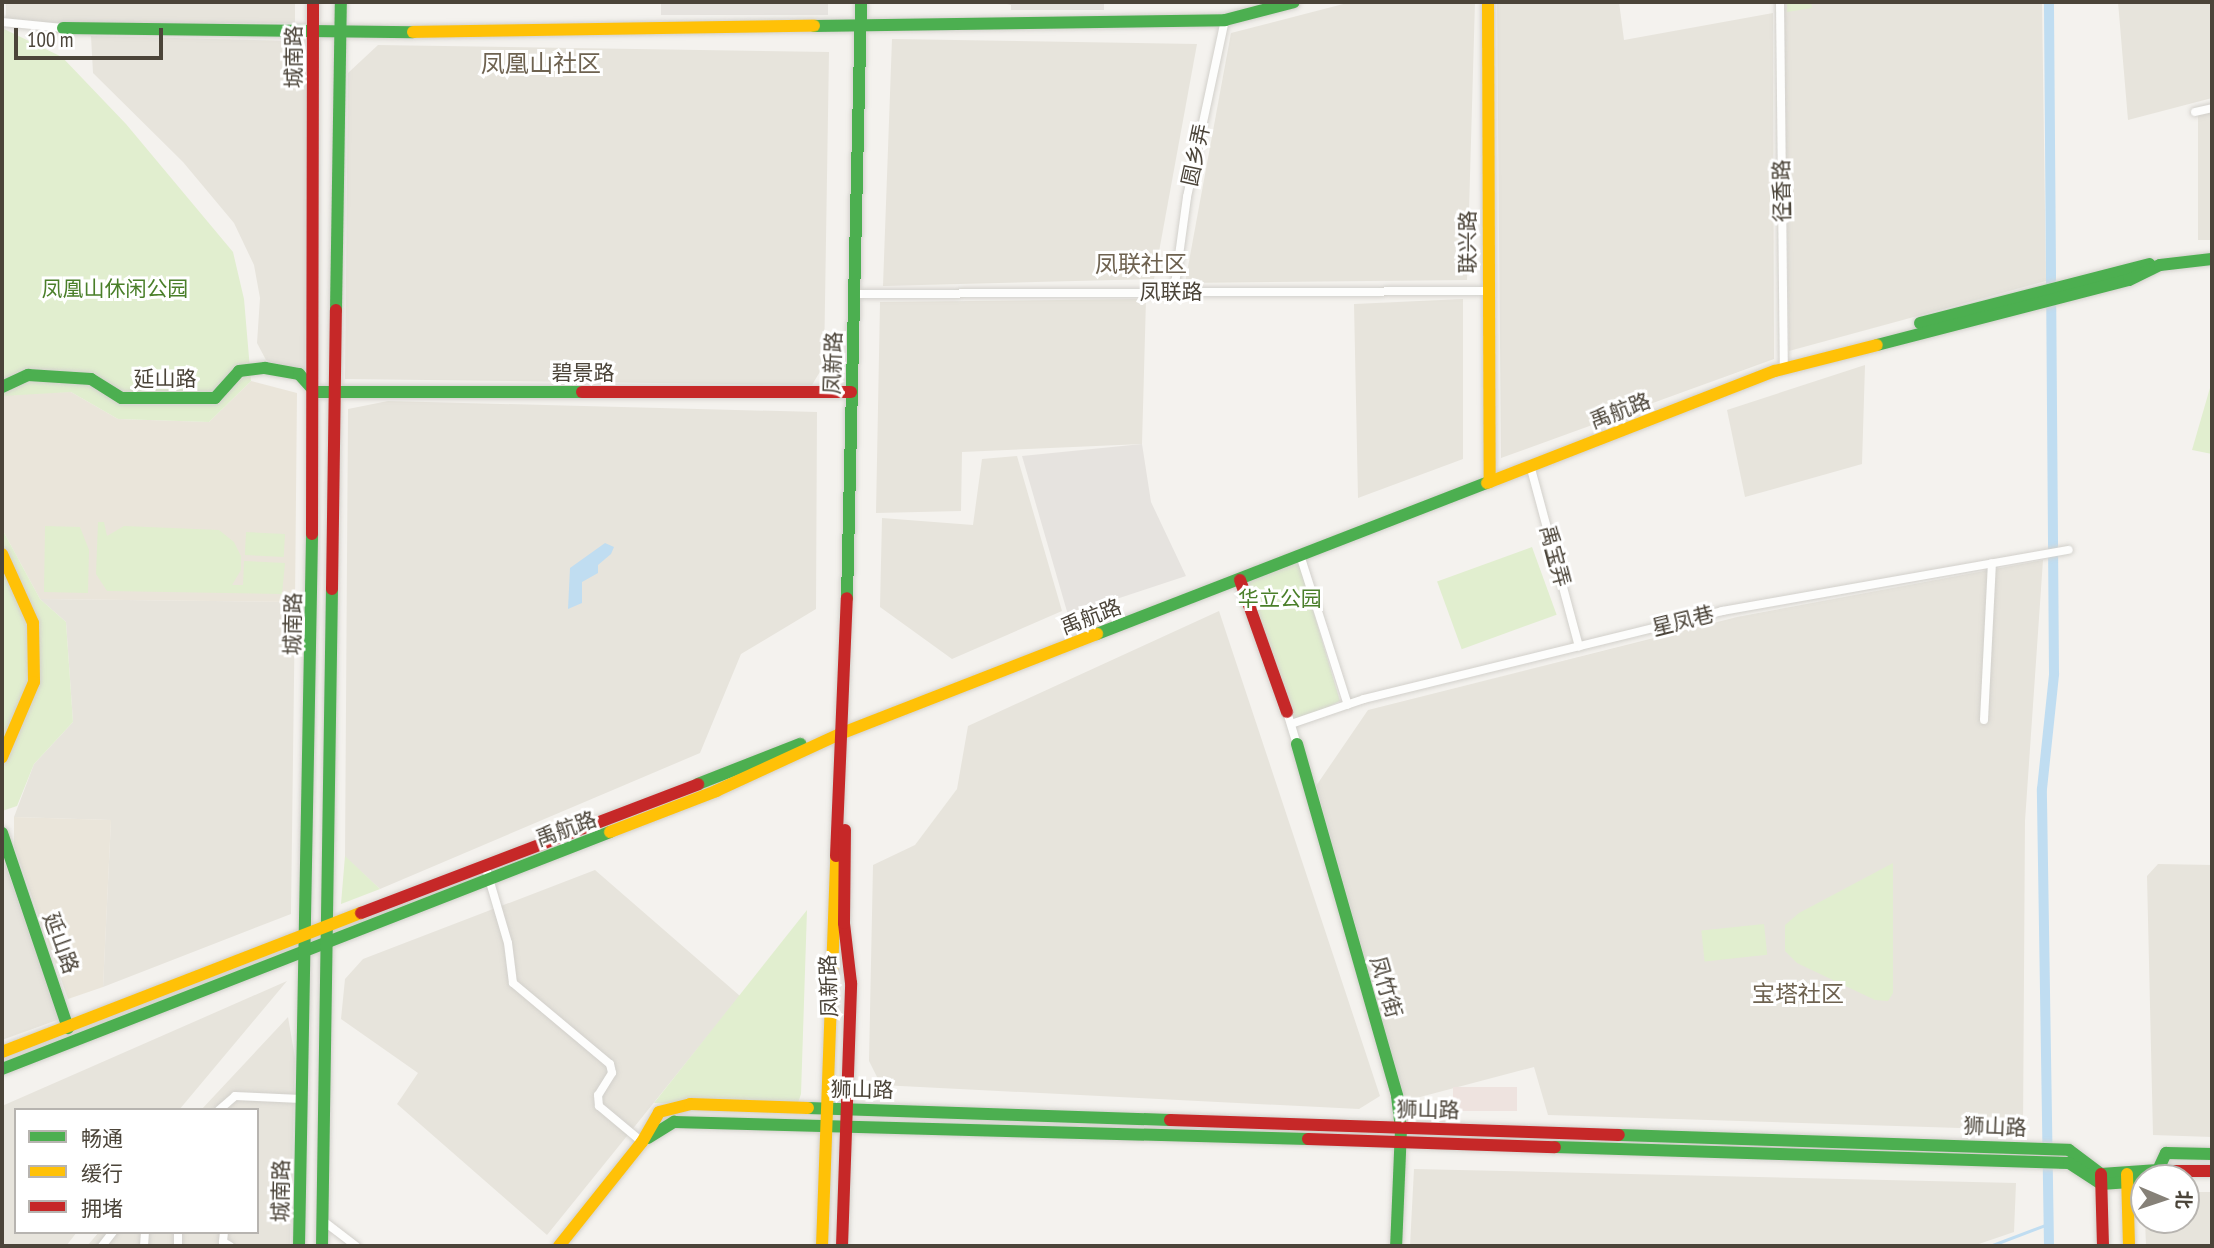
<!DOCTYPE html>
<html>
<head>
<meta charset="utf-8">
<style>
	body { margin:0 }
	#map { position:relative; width:2214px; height:1248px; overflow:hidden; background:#f4f2ee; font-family:"PT Sans Narrow","Noto Sans SC",sans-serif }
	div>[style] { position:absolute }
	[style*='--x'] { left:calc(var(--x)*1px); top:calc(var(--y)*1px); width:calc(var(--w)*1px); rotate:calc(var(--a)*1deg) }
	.residential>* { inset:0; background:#e7e4dc; transform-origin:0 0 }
	.education>* { inset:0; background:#eae5da }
	.medical>* { inset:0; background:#eee3df; transform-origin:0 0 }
	.green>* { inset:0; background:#e1eecf; transform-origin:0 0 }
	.parking>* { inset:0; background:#e6e3df; transform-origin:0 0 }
	.water>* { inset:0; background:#c0ddf1 }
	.stream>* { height:2.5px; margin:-1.25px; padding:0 1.25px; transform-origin:1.25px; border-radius:1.25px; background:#c0ddf1 }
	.canal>* { height:10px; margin:-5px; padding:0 5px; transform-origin:5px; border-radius:5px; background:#c0ddf1 }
	.roads { filter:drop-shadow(0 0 2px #d2d0cb) drop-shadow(0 0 2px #d2d0cb) }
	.street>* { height:8px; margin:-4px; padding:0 4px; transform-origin:4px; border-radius:4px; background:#fdfdfc }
	.fast>* { height:12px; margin:-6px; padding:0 6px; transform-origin:6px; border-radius:6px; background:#4caf50 }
	.slow>* { height:12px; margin:-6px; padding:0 6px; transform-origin:6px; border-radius:6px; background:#ffc107 }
	.jam>* { height:12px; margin:-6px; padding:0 6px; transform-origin:6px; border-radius:6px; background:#c62828 }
	span { translate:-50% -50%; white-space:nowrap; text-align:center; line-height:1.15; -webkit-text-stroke:6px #fff; paint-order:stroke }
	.street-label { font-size:21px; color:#4b4439 }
	.park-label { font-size:21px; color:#4a7f2a }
	.neighbourhood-label { font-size:23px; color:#6e6250 }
	.quarter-label { font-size:24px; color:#6e6250 }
	.frame { position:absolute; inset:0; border:4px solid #4b4439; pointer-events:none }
	.legend { position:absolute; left:14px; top:1108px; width:245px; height:126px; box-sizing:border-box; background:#fff; border:2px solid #b7b4b0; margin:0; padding:9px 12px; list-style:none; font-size:21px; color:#4b4439 }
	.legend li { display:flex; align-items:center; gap:14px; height:35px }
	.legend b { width:35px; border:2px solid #b7b4b0 }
	.north { position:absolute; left:2130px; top:1164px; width:70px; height:70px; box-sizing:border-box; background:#fff; border:2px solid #b7b4b0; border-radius:50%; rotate:92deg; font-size:19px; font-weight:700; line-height:28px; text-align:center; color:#4b4439 }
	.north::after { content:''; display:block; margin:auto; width:24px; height:32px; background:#868178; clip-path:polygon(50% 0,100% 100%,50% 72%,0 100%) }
	.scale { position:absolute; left:14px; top:28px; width:149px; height:32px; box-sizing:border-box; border:4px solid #4b4439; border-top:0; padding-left:9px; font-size:21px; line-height:24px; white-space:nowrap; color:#4b4439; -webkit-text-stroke:5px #fff; paint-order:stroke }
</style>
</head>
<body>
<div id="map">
	<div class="residential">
		<i style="left:6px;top:2px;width:289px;height:21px"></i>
		<i style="clip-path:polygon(1351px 2px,1475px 2px,1467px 280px,1185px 283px,1231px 33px)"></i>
		<i style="clip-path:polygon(1497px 2px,1619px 2px,1624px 40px,1773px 13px,1774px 359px,1501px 458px)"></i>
		<i style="clip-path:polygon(1784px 2px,2042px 2px,2046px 281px,1789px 351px)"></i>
		<i style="clip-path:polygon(2118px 2px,2212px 2px,2212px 98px,2128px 120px)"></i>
		<i style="clip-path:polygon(91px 36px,292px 41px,308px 78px,305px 370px,285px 369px,266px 360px,257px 343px,260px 298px,254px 265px,234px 223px,183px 162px,93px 73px)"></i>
		<i style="clip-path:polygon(892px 39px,1197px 44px,1154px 279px,883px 286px)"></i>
		<i style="clip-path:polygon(378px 45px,829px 52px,824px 365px,812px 385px,345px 379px,348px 73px)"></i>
		<i style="left:2212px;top:112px;width:128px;height:14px;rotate:90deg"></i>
		<i style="clip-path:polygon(1146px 299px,1142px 444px,962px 452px,961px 511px,876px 513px,880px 302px)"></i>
		<i style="clip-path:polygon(1463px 299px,1463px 459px,1358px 498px,1354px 304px)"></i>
		<i style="clip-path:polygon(1865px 365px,1862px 464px,1745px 497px,1727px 410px)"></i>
		<i style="clip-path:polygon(388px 401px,817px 412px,816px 609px,741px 654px,700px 753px,380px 889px,345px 857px,348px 409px)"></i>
		<i style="clip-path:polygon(1017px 456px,1062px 611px,952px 659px,880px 607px,882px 518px,973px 525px,982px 459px)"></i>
		<i style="clip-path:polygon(2043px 560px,2025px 821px,2023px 1130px,1548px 1115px,1534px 1067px,1405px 1101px,1316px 786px,1368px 710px,1737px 617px)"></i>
		<i style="clip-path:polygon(40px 599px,295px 602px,291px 914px,103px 987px,111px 820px,14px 817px,34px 764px,73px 722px,66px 622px)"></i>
		<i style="clip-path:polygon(1219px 611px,1380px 1096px,1359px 1109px,881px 1085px,869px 1061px,873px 865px,915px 845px,957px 789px,968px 726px)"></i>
		<i style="clip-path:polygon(2px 855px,60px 1019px,2px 1040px)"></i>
		<i style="clip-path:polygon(2158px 864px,2212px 865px,2212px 1137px,2153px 1135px,2147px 876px)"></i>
		<i style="clip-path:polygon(595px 870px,740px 996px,547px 1235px,397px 1104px,418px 1073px,341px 1019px,345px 979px,363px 959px)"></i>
		<i style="clip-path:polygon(287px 981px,179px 1110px,16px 1110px,16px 1232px,77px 1232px,66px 1246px,2px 1246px,2px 1106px)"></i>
		<i style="clip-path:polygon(288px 1017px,295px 1058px,290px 1246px,87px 1246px,99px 1232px,257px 1232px,257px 1110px,201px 1110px)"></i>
		<i style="clip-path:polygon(1414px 1169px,2016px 1183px,2014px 1232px,1973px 1246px,1410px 1246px)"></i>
		<i style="clip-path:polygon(2186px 1192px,2212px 1192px,2212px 1246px,2146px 1246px,2145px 1220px,2186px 1220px)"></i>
	</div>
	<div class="education">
		<i style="clip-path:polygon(251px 381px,297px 393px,295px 602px,40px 599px,2px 529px,4px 393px,71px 392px,118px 419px,209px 422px)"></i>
		<i style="clip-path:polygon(14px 817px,111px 820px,103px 987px,68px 999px,14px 846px)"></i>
	</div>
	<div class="medical">
		<i style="left:1517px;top:1087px;width:24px;height:64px;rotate:90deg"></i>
	</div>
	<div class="green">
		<i style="clip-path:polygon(1787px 2px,1811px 2px,1812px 8px,1787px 12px)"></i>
		<i style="clip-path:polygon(2px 28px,62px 57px,126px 124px,233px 252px,244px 299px,251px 381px,209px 422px,118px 419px,71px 392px,2px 396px)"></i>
		<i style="clip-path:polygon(2212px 381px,2212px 454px,2192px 450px)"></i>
		<i style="clip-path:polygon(98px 522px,104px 522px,107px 536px,124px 526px,219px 530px,234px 542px,241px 556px,241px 570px,232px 585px,243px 585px,244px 561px,285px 563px,282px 594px,107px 591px,96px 574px)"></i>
		<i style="clip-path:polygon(45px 526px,80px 527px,89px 550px,88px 593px,44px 592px)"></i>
		<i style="clip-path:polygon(2px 529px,40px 599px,66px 622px,73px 722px,34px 764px,17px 806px,2px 811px)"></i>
		<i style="left:246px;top:532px;width:39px;height:23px;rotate:3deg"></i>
		<i style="left:1532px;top:547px;width:72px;height:101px;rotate:70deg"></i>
		<i style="clip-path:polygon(1298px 560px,1340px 701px,1295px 723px,1245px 583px)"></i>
		<i style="clip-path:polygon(345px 856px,380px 889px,341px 904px)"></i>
		<i style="clip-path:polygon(1893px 863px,1893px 993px,1888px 1001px,1875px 1000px,1797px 963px,1785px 951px,1785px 925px,1799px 913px)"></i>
		<i style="clip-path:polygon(807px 910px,801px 1094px,797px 1106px,654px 1103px)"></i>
		<i style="left:1764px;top:924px;width:31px;height:63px;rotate:84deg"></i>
	</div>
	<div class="parking">
		<i style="left:661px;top:2px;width:167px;height:13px"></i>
		<i style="clip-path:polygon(999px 2px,1104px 2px,1104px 10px,1011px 10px,1011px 5px)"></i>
		<i style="clip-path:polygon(1142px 444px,1151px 502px,1186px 576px,1068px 615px,1022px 456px)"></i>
	</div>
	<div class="water">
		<i style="clip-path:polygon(605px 543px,614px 547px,611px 554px,598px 565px,598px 573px,582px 582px,582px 603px,568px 609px,570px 568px)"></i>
	</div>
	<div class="stream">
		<i style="--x:1990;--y:1246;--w:62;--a:-20.8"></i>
	</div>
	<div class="canal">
		<i style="--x:2049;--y:1246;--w:457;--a:-90.9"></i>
		<i style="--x:2042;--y:789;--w:116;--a:-84"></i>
		<i style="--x:2054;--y:674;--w:672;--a:-90.43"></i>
	</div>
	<div class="roads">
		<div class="street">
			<i style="--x:1780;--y:2;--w:367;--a:89.4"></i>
			<i style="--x:2;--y:22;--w:61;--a:5.6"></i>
			<i style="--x:2195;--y:112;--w:17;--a:-13"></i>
			<i style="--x:1174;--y:292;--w:96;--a:-82.2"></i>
			<i style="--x:1187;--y:197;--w:181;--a:-77.9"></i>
			<i style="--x:854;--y:294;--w:633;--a:-0.27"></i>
			<i style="--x:1530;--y:465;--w:188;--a:74.9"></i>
			<i style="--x:1300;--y:555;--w:157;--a:72.3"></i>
			<i style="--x:1287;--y:712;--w:34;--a:73"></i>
			<i style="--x:1984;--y:720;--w:157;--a:-87.1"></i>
			<i style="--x:1291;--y:724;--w:77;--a:-18.9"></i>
			<i style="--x:1364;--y:699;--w:369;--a:-13.8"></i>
			<i style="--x:1722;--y:611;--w:352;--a:-10"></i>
			<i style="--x:485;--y:865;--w:81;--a:73.6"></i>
			<i style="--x:508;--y:943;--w:40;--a:82.9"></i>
			<i style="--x:513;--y:983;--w:126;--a:39.9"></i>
			<i style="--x:610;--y:1064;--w:9;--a:77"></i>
			<i style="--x:612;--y:1073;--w:26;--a:122"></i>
			<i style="--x:598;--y:1095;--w:11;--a:85"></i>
			<i style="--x:599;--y:1106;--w:56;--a:39.9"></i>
			<i style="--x:219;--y:1110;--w:21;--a:-41"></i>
			<i style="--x:235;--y:1096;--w:66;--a:2.6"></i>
			<i style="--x:322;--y:1220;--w:43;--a:37.4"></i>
			<i style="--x:224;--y:1232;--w:10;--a:96"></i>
			<i style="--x:223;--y:1242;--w:8;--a:30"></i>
			<i style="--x:102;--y:1246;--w:18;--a:-52"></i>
			<i style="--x:144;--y:1246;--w:14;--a:-86"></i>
			<i style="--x:178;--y:1246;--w:14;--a:-90"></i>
		</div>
		<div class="fast">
			<i style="--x:814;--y:26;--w:411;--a:-0.8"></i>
			<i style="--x:1225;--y:20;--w:71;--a:-14.6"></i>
			<i style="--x:63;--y:28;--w:350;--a:0.7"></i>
			<i style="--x:336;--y:310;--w:308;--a:-89.1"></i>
			<i style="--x:1920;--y:323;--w:237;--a:-14.4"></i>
			<i style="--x:1877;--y:345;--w:260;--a:-14.5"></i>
			<i style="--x:2129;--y:280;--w:34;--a:-26"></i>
			<i style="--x:2160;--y:265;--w:52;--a:-6.6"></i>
			<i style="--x:2;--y:387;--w:29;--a:-25"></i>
			<i style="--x:28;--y:375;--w:63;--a:3.6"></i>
			<i style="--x:91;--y:379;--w:36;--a:32"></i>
			<i style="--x:122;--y:398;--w:93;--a:0"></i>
			<i style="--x:215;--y:398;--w:36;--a:-48"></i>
			<i style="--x:239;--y:371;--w:26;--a:-7"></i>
			<i style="--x:265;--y:368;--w:35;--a:10"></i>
			<i style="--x:299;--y:374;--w:24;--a:48"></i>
			<i style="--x:315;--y:392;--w:267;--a:0"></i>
			<i style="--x:847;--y:598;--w:596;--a:-88.65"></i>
			<i style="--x:1097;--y:634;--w:418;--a:-21.2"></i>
			<i style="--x:1297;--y:744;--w:366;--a:74.1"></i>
			<i style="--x:1397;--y:1096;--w:33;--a:83"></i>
			<i style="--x:1401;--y:1129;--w:117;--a:92.4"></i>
			<i style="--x:698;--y:784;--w:110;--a:-21.4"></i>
			<i style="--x:2;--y:833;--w:206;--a:71.3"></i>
			<i style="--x:2;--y:1069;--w:653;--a:-21.3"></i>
			<i style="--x:808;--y:1108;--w:362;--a:1.9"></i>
			<i style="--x:1619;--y:1135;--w:450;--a:1.9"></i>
			<i style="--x:2069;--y:1150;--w:40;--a:37"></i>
			<i style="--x:2101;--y:1174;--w:57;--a:-4"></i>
			<i style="--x:2158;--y:1170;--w:19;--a:-65"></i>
			<i style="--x:2166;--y:1153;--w:46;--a:1.2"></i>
			<i style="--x:648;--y:1138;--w:31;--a:-32"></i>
			<i style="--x:674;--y:1122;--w:634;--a:1.54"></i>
			<i style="--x:1555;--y:1147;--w:514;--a:1.78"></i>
			<i style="--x:2069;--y:1163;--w:38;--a:33"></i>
			<i style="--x:2101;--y:1184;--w:43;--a:-4"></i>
			<i style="--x:299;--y:1246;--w:712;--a:-88.95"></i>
			<i style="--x:322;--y:1246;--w:657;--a:-89.13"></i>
		</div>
		<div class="slow">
			<i style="--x:1488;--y:2;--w:480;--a:89.8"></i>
			<i style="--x:413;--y:32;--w:401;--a:-0.9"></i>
			<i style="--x:1487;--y:483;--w:309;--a:-21.3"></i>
			<i style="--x:1775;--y:371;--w:105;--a:-14.3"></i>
			<i style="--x:2;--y:554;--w:76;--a:65.8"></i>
			<i style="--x:33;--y:623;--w:59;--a:89"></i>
			<i style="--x:34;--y:682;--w:82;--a:113.1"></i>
			<i style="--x:610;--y:832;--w:114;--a:-21.1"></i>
			<i style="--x:716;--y:791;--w:136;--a:-24.7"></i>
			<i style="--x:840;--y:734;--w:276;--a:-21.3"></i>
			<i style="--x:2;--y:1052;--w:385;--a:-21.2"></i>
			<i style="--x:2127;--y:1174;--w:72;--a:88.4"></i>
			<i style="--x:559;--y:1246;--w:133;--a:-51.4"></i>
			<i style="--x:642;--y:1142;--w:34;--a:-60"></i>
			<i style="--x:659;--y:1112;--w:32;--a:-14"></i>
			<i style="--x:690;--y:1104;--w:118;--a:1.9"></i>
			<i style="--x:822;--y:1246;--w:390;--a:-87.9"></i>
		</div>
		<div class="jam">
			<i style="--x:582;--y:392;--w:269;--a:0"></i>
			<i style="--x:312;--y:534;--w:532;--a:-89.89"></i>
			<i style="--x:1240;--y:580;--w:140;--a:70.4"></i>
			<i style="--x:332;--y:589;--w:279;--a:-89.2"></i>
			<i style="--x:836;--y:856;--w:258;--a:-87.6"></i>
			<i style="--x:361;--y:913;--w:361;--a:-20.9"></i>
			<i style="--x:1170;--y:1120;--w:449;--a:1.9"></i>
			<i style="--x:1308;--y:1139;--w:247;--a:1.9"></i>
			<i style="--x:2101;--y:1174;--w:72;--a:88.4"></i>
			<i style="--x:2157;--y:1178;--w:13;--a:-32"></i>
			<i style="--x:2168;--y:1171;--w:44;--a:0"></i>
			<i style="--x:842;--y:1246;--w:263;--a:-88"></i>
			<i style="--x:851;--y:983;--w:60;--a:-96.7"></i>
			<i style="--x:844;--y:923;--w:93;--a:-89.4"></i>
		</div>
	</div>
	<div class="street-label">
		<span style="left:294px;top:57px;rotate:-90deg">城南路</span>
		<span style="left:1196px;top:155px;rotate:-78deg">圆乡弄</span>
		<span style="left:1782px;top:191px;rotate:-91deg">径香路</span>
		<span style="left:1468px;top:242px;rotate:-90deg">联兴路</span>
		<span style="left:1171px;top:292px">凤联路</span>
		<span style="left:833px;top:363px;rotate:-88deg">凤新路</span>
		<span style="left:583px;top:373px">碧景路</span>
		<span style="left:165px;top:379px">延山路</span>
		<span style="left:1620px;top:411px;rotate:-21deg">禹航路</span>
		<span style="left:1555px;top:556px;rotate:75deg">禹宝弄</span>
		<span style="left:1091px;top:617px;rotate:-21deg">禹航路</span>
		<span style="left:1683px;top:621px;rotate:-14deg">星凤巷</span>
		<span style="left:293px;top:624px;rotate:-89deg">城南路</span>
		<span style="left:566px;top:829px;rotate:-20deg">禹航路</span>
		<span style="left:61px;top:943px;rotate:70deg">延山路</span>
		<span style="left:829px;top:986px;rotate:-92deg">凤新路</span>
		<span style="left:1386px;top:987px;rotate:74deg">凤竹街</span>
		<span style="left:862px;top:1090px;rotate:1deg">狮山路</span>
		<span style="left:1428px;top:1110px;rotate:1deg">狮山路</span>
		<span style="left:1995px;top:1127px;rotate:2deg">狮山路</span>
		<span style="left:281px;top:1191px;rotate:-89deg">城南路</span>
	</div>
	<div class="park-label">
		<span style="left:115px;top:289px">凤凰山休闲公园</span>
		<span style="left:1280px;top:599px">华立公园</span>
	</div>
	<div class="neighbourhood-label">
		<span style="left:1141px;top:264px">凤联社区</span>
		<span style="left:1798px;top:994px">宝塔社区</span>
	</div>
	<div class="quarter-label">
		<span style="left:541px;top:64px">凤凰山社区</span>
	</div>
	<div class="frame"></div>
	<ul class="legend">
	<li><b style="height:9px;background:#4caf50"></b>畅通</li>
	<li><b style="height:9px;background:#ffc107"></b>缓行</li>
	<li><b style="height:9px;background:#c62828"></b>拥堵</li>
	</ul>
	<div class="north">北</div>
	<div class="scale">100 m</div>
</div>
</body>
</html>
